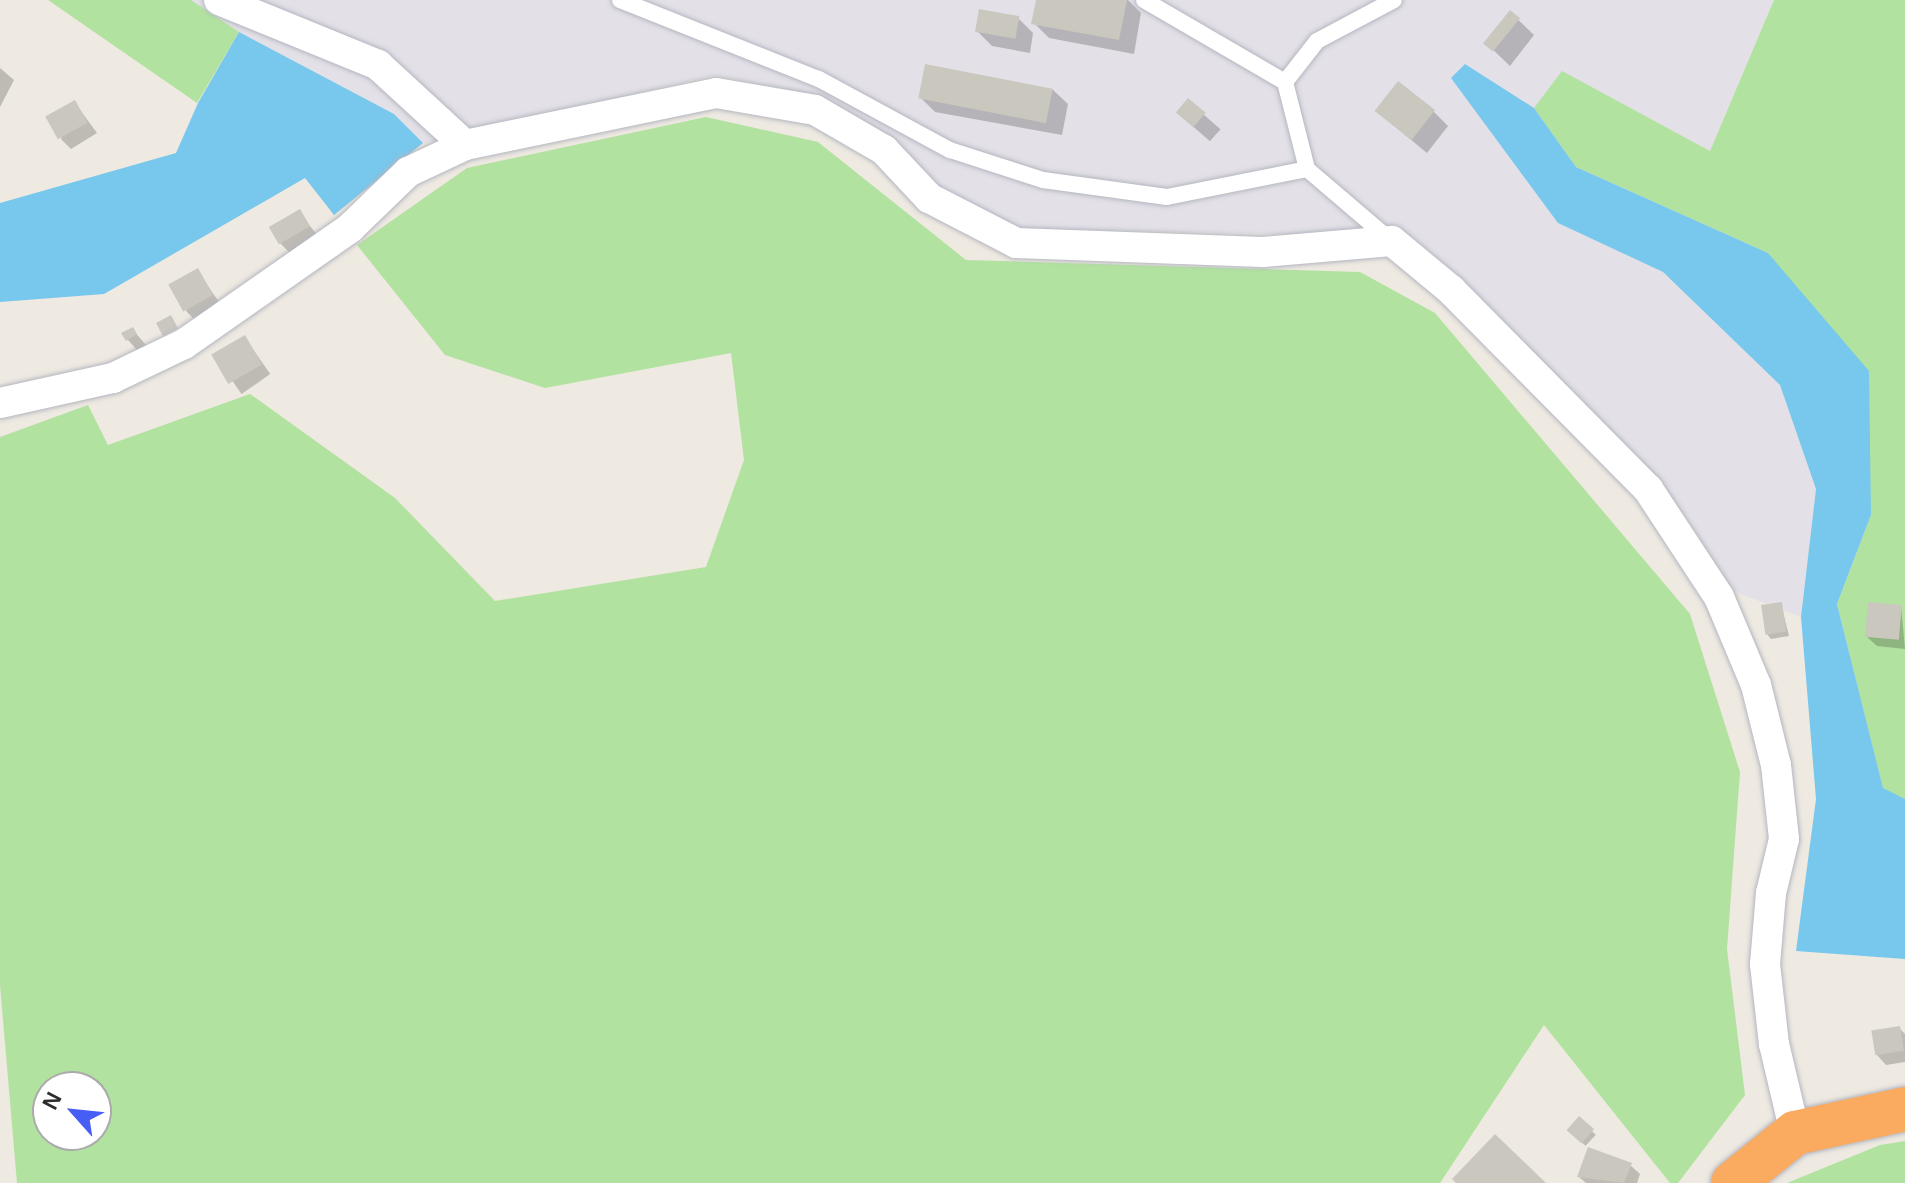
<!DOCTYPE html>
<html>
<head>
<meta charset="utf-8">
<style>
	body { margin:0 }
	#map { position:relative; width:1905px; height:1183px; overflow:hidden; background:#eee9e1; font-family:Helvetica,sans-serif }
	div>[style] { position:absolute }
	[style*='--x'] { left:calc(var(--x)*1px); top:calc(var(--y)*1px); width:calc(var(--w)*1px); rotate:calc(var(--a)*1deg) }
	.industrial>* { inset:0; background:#e3e0e7 }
	.green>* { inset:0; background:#b2e29f }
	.water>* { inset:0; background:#78c7ec }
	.shadow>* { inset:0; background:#0003; transform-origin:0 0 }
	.building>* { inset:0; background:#cac7bf; transform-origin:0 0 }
	.roads { filter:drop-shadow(0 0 2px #b4b6c0) drop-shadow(0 0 2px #b4b6c0) }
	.lane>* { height:16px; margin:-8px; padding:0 8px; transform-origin:8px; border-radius:8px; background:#fff }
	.street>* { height:30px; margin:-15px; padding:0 15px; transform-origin:15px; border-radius:15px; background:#fff }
	.highway>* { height:44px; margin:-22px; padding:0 22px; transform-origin:22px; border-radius:22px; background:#faab60 }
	span { translate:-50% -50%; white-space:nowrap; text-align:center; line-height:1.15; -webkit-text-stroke:8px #fff; paint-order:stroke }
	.north { position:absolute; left:32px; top:1071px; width:80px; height:80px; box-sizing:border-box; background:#fff; border:2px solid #ababab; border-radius:50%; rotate:297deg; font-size:22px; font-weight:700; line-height:32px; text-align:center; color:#2d2d2d }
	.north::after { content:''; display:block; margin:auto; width:28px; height:36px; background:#475ef5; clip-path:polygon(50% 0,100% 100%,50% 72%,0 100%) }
</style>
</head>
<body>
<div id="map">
	<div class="industrial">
		<i style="clip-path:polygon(191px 0,1774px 0,1710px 151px,1562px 72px,1534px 108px,1465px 64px,1558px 223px,1663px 272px,1780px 385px,1816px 489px,1801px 617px,1733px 591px,1456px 288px,1393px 236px,1023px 229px,935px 202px,889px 150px,823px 97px,715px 75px,423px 143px,394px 114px,239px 32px)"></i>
	</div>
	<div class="green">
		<i style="clip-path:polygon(48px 0,191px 0,239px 32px,197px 103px)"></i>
		<i style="clip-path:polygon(1774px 0,1905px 0,1905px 799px,1883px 789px,1837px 604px,1871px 515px,1768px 253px,1576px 167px,1534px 108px,1562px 71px,1710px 151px)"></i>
		<i style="clip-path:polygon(evenodd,706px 117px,818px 142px,966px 260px,1360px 272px,1435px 313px,1690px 614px,1740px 772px,1727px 949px,1745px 1095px,1678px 1183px,1670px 1183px,1544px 1025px,1440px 1183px,17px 1183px,0 985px,0 437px,88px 405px,108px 445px,250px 394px,395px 498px,495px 601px,706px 567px,744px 460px,731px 353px,545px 388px,445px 355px,357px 245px,467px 168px,706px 117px,48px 1087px,96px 1087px,96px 1135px,48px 1135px,48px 1087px)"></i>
		<i style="clip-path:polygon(1905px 1141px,1905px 1183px,1787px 1183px,1880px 1145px)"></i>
	</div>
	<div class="water">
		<i style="clip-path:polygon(239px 32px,394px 114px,423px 143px,334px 215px,305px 178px,104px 294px,0 302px,0 203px,176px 153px,198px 103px)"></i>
		<i style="clip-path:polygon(1465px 64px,1534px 108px,1576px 167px,1768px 253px,1869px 371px,1871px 515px,1837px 604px,1883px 788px,1905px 799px,1905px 959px,1796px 951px,1816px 799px,1801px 617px,1816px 489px,1780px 385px,1663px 272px,1558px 223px,1451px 78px)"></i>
	</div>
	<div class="shadow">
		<i style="clip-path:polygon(1038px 0,1128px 0,1141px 13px,1134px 54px,1049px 38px,1034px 23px)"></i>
		<i style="clip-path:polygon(1511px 13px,1534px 35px,1510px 66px,1487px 44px)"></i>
		<i style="clip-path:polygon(1018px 18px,1033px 33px,1030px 53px,992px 46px,977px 31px)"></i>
		<i style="clip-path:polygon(0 68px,14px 80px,0 107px)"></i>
		<i style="clip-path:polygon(1052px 89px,1068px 104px,1062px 135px,935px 112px,920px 97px)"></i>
		<i style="left:1188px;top:101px;width:43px;height:16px;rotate:41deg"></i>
		<i style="clip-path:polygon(75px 103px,97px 133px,71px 149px,61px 139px)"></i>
		<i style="clip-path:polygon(1376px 111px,1433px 111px,1448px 126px,1427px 153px)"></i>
		<i style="clip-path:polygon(299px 212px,318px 236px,290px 253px,280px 243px)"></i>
		<i style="clip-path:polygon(197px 270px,221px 305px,195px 320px,186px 311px)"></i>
		<i style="clip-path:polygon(132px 329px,146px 345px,137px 350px,128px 340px)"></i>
		<i style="left:245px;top:338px;width:44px;height:35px;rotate:55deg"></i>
		<i style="clip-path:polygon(1781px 604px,1789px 636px,1771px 639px,1767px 634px)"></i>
		<i style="clip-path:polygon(1901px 606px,1905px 649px,1877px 646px,1867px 637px)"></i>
		<i style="clip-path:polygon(1899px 1028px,1905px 1034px,1905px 1062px,1886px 1065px,1877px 1055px)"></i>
		<i style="left:1579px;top:1119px;width:23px;height:15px;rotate:43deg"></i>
		<i style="clip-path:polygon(1630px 1165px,1640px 1174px,1637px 1183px,1586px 1183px,1579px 1177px)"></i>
	</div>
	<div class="building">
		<i style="clip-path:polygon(1036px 0,1127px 0,1119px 40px,1031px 24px)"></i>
		<i style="left:979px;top:9px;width:41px;height:23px;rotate:10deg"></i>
		<i style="left:1510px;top:10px;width:13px;height:43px;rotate:39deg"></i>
		<i style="left:925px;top:64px;width:130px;height:35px;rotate:11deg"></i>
		<i style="left:1398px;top:81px;width:47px;height:38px;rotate:38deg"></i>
		<i style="left:1188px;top:98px;width:23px;height:19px;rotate:40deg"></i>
		<i style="left:75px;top:100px;width:26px;height:34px;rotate:61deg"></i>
		<i style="left:300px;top:209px;width:20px;height:36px;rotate:60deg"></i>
		<i style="left:198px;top:268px;width:31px;height:34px;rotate:61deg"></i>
		<i style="left:171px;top:315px;width:15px;height:17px;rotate:62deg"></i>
		<i style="clip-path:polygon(133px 327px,137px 334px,126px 341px,121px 333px)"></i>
		<i style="left:245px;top:335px;width:34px;height:39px;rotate:60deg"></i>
		<i style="left:1782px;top:602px;width:30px;height:21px;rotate:82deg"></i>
		<i style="left:1868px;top:602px;width:34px;height:35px;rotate:5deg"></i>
		<i style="left:1900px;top:1026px;width:25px;height:29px;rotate:81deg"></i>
		<i style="left:1579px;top:1116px;width:20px;height:19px;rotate:41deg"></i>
		<i style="clip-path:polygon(1495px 1134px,1546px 1183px,1456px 1183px,1452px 1179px)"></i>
		<i style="clip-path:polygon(1588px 1147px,1632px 1163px,1624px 1183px,1577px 1177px)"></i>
	</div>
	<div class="roads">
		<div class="lane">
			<i style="--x:620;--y:0;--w:214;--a:21.7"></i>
			<i style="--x:819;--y:79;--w:149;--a:28.5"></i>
			<i style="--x:950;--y:150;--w:98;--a:17.9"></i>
			<i style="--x:1043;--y:180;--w:125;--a:7.8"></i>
			<i style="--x:1167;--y:197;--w:143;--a:-11.3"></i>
			<i style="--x:1144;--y:0;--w:163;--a:30.2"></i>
			<i style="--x:1285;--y:82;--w:90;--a:75.8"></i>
			<i style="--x:1307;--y:169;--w:109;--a:40.5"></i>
			<i style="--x:1285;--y:82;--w:52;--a:-52"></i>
			<i style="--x:1317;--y:41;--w:87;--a:-28"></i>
		</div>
		<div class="street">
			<i style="--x:219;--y:0;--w:172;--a:22.2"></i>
			<i style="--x:378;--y:65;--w:118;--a:42.6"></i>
			<i style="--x:0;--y:403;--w:116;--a:-12.5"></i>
			<i style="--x:113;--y:378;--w:79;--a:-25.6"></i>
			<i style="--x:184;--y:344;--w:203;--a:-34.9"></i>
			<i style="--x:350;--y:228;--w:81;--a:-44"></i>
			<i style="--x:408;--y:172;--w:63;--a:-25.3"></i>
			<i style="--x:465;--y:145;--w:256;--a:-11.7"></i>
			<i style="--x:716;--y:93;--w:100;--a:9.7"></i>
			<i style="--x:815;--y:110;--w:80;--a:30.1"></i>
			<i style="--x:884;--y:150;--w:66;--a:46.8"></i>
			<i style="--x:929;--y:198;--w:98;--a:27.3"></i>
			<i style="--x:1016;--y:243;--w:247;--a:2.1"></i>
			<i style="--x:1263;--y:252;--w:129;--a:-4.9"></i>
			<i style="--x:1392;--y:241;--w:77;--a:39.7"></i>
			<i style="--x:1451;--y:290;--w:280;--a:45.3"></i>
			<i style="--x:1648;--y:489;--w:129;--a:56.7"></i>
			<i style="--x:1719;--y:597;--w:95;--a:67.2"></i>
			<i style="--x:1756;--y:685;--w:82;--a:76"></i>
			<i style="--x:1776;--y:765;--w:74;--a:83.8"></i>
			<i style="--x:1784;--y:839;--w:56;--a:103.5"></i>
			<i style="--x:1771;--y:893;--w:71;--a:94.8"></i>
			<i style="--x:1765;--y:964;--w:81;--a:83.6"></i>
			<i style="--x:1774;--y:1044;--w:91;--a:76.7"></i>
		</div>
		<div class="highway">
			<i style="--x:1733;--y:1183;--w:80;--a:-38.9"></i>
			<i style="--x:1795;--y:1133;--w:113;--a:-12.3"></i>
		</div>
	</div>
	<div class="north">N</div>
</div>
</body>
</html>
